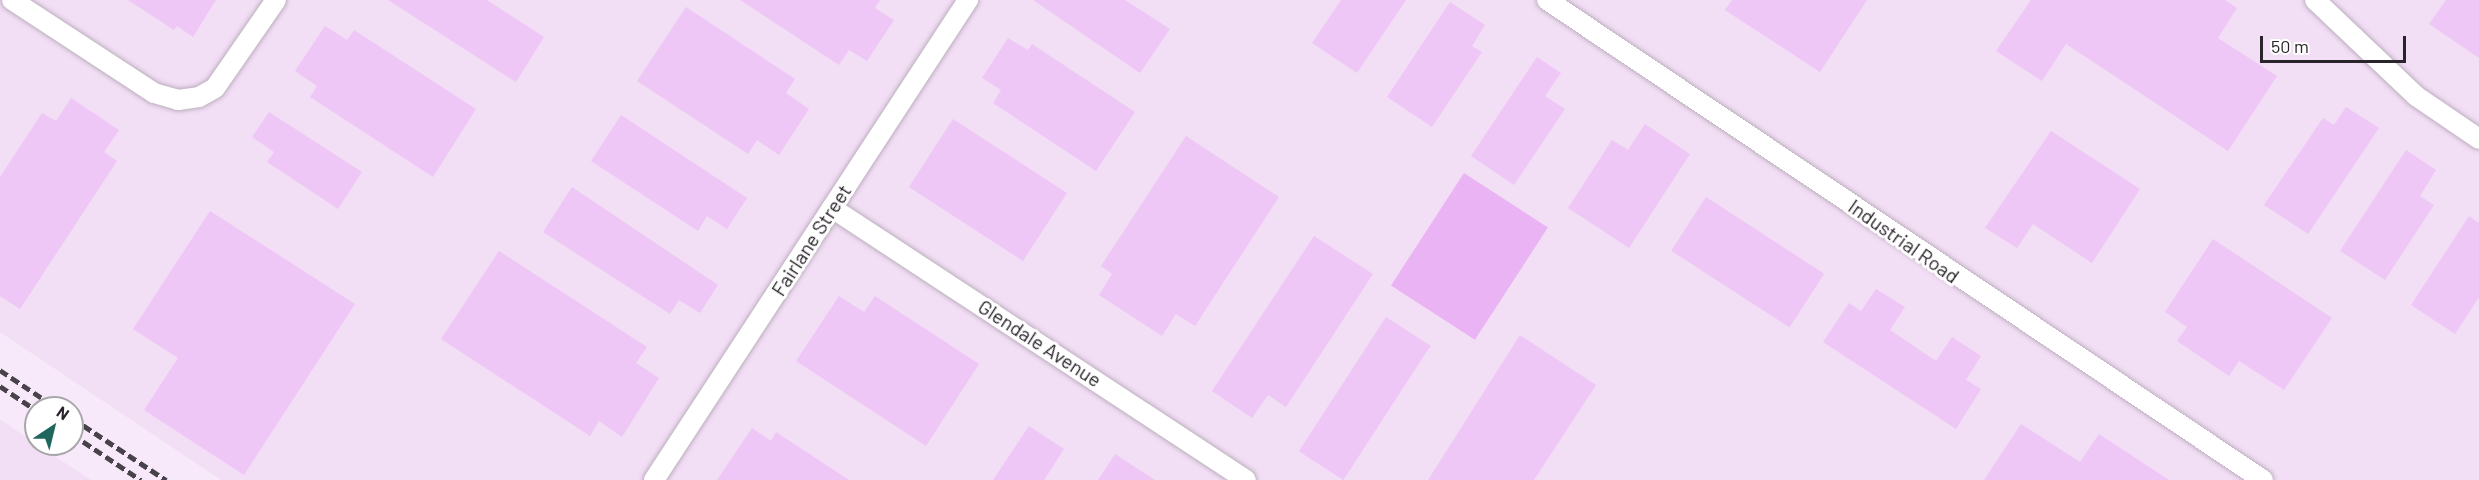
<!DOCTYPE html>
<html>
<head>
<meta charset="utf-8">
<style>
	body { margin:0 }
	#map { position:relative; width:2479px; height:480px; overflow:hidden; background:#f7e9fa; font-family:Barlow,sans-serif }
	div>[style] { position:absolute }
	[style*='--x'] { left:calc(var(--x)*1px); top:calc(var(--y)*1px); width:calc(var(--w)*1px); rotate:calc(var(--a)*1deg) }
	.built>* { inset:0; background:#f2def5 }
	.green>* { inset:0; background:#eab3f3; transform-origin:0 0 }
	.building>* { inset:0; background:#efc7f6; transform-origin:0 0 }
	.roads { filter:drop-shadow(0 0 2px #bcaebe) drop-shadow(0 0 2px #bcaebe) }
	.minor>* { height:20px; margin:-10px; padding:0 10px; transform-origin:10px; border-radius:10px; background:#fff }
	.rail>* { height:4.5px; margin-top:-2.25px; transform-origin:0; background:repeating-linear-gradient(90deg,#48424a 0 9px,transparent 0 13.5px) }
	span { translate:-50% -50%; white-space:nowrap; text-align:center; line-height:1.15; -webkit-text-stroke:6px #fff; paint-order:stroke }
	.street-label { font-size:20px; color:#29242a }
	.north { position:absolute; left:24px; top:396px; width:60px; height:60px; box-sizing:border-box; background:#fff; border:2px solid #a9a7aa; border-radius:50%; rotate:35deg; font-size:16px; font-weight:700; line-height:24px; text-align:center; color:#29242a }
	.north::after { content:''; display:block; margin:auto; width:21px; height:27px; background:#1f675c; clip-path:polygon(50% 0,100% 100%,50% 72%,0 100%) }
	.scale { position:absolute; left:2260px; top:36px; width:146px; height:27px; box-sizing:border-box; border:3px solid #29242a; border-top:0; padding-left:8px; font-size:18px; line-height:21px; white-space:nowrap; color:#29242a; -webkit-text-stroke:4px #fff; paint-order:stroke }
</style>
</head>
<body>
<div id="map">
	<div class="built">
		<i style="clip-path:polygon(0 0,2479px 0,2479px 480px,221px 480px,0 332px)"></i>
		<i style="clip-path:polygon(0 419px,36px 444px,91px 480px,0 480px)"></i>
	</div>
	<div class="green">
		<i style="left:1464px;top:173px;width:100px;height:134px;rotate:33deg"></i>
	</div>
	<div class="building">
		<i style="clip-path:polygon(128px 0,216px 0,193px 37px,177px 26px,174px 30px)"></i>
		<i style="clip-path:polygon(388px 0,487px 0,544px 37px,516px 82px)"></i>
		<i style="clip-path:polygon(740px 0,880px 0,875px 8px,894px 20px,867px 61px,849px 50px,839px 65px)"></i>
		<i style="clip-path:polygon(1033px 0,1125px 0,1170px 29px,1140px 73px)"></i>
		<i style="clip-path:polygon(1341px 0,1406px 0,1357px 73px,1312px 43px)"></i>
		<i style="clip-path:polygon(1732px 0,1867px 0,1820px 72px,1725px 10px)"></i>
		<i style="clip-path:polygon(2031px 0,2225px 0,2237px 8px,2218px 38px,2277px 76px,2228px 151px,2066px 44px,2042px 81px,1996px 51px)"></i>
		<i style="clip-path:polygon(2446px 0,2479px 0,2479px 58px,2429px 24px)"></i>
		<i style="clip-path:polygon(1450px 2px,1485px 25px,1472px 46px,1482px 52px,1432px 127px,1387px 97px)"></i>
		<i style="clip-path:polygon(686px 7px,795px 79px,786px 93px,809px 109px,779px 155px,757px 140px,748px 154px,637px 81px)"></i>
		<i style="clip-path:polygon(325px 26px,347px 40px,354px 30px,476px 109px,433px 177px,310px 97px,317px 86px,295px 71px)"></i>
		<i style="clip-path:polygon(1008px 38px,1028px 50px,1032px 44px,1135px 112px,1096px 171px,993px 103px,1001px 90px,982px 78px)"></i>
		<i style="clip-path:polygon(1537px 57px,1561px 73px,1545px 96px,1565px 109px,1514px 185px,1471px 156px)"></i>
		<i style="clip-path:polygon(71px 98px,119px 130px,104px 152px,117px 161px,20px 309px,0 296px,0 177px,42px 113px,56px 121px)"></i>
		<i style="clip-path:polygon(2346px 107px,2379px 128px,2308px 234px,2264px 205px,2323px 118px,2334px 125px)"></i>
		<i style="clip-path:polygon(269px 112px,362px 172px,338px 209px,267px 162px,274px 152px,252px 137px)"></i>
		<i style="clip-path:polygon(621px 115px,747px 198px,727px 229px,707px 216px,698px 231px,591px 161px)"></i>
		<i style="left:953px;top:119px;width:136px;height:81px;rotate:33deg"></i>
		<i style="clip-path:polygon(1645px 124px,1690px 154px,1629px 248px,1568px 208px,1612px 140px,1628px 150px)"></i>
		<i style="clip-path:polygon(2051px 131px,2140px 189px,2092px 263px,2033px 224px,2017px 248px,1985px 228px)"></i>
		<i style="clip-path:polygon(1186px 136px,1279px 197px,1195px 326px,1176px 314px,1162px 336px,1099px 295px,1112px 274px,1101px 266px)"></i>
		<i style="clip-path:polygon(2406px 150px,2436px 170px,2420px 196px,2434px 205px,2385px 280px,2340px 251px)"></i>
		<i style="clip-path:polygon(572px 187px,718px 285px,700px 313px,679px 300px,670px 314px,543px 232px)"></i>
		<i style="left:1706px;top:197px;width:141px;height:64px;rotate:33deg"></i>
		<i style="clip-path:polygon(210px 211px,355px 304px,244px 475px,144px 410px,178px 358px,133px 329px)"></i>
		<i style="clip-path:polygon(2469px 216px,2479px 223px,2479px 297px,2455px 334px,2411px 305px)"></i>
		<i style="clip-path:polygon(1314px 236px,1373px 274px,1286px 407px,1268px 395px,1252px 418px,1212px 391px)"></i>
		<i style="clip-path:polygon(2213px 239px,2332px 318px,2284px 390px,2239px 361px,2229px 376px,2177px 341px,2187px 327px,2165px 312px)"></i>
		<i style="clip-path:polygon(499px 251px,647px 347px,636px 363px,659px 378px,622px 437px,599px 421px,590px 436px,441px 339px)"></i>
		<i style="clip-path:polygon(1876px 289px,1905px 307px,1890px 330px,1936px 361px,1952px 337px,1981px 356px,1966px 380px,1981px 389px,1956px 429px,1823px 342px,1849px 303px,1861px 311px)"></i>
		<i style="clip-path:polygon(839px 296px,864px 312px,875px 296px,979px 364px,926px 446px,796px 361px)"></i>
		<i style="left:1386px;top:317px;width:53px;height:160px;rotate:33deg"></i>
		<i style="clip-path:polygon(1520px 335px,1596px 385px,1534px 480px,1428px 480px)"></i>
		<i style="clip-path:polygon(2021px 424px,2080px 462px,2099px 434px,2169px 480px,1984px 480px)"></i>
		<i style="clip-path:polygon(1029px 426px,1064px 449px,1044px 480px,993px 480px)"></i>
		<i style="clip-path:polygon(752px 428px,771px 441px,776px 432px,849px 480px,717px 480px)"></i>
		<i style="clip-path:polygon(1115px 454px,1155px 480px,1098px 480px)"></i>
	</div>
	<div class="roads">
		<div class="minor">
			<i style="--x:12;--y:0;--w:170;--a:33.2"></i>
			<i style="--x:154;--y:93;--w:25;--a:16"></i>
			<i style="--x:178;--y:100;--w:21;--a:-8"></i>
			<i style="--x:199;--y:97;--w:18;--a:-29"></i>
			<i style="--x:215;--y:88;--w:107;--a:-55.3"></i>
			<i style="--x:1547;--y:0;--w:862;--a:33.84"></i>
			<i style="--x:2315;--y:0;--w:139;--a:43.5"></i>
			<i style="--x:2416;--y:96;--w:76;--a:34.3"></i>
			<i style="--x:832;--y:208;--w:495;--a:33.3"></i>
			<i style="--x:654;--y:480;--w:574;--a:-56.81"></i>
		</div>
	</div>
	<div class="rail">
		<i style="--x:0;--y:370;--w:69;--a:33.7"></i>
		<i style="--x:0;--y:386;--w:43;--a:33.7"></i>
		<i style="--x:72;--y:418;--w:113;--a:33.4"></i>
		<i style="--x:72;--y:434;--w:83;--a:33.7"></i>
	</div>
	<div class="street-label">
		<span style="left:811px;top:240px;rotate:-57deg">Fairlane Street</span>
		<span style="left:1904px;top:241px;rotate:35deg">Industrial Road</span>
		<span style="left:1040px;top:343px;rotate:33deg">Glendale Avenue</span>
	</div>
	<div class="north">N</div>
	<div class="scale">50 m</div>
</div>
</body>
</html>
